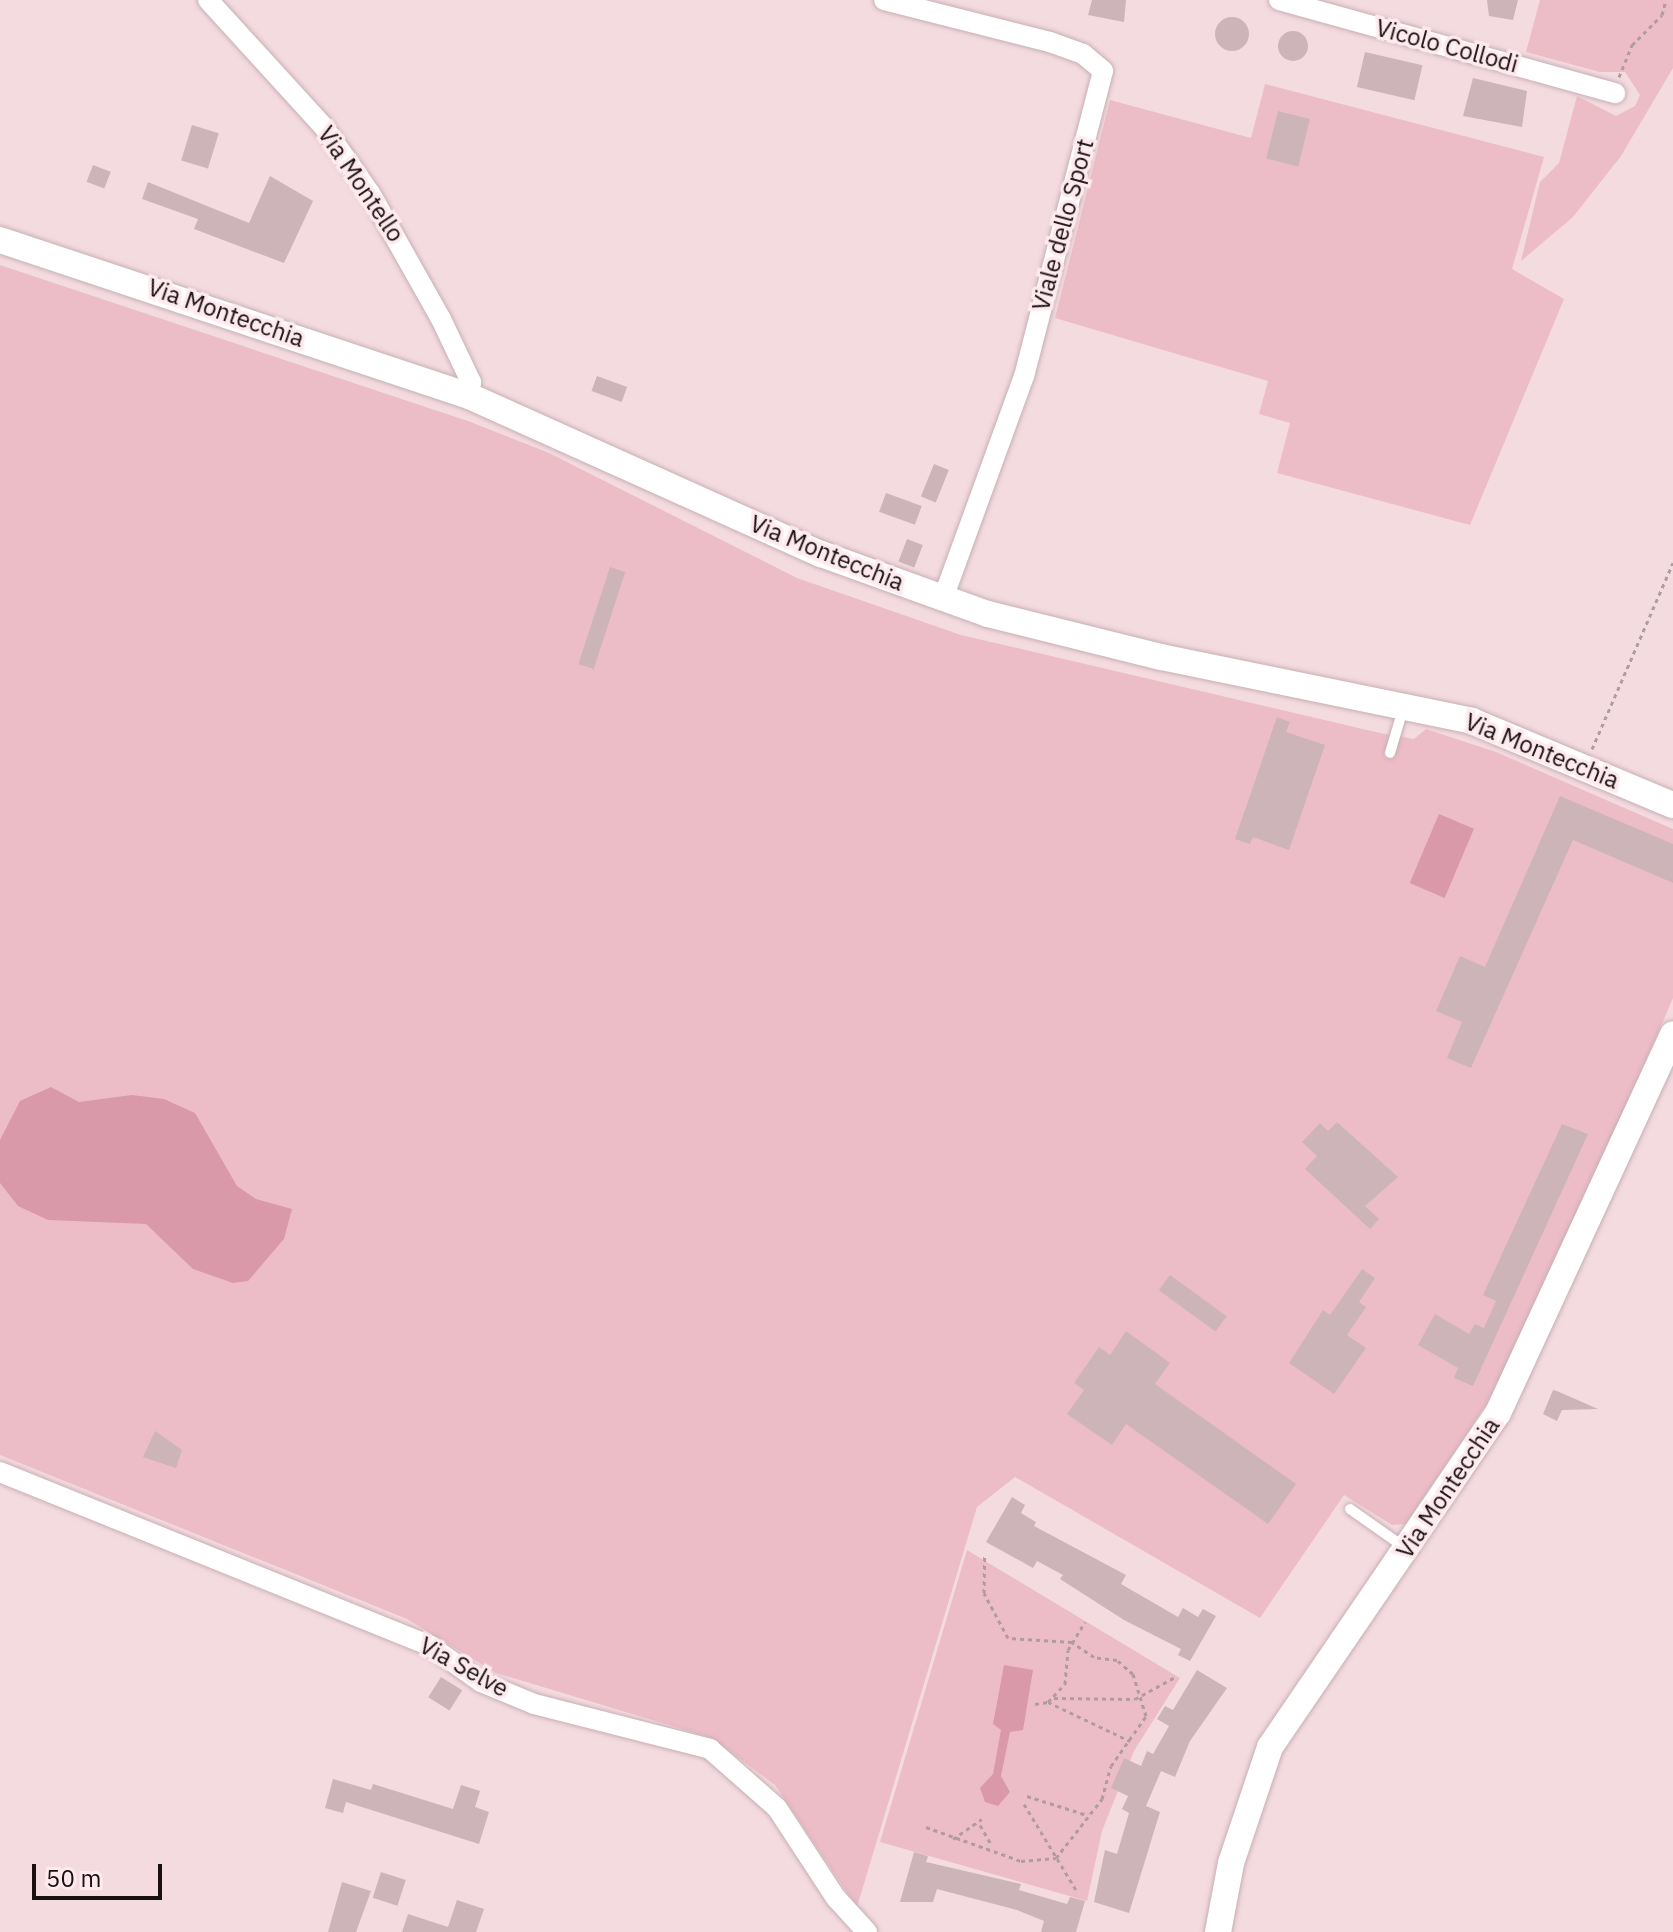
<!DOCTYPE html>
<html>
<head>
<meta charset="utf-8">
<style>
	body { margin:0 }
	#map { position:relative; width:1673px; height:1932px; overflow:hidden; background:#f4dbe0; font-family:"IBM Plex Sans",sans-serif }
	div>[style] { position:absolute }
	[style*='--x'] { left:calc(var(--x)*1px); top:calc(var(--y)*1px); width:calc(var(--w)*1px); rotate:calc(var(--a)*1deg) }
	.green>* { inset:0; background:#edbdc7 }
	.water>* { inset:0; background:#da99a8; transform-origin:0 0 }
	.building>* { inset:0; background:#ccb4b9; transform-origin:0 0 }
	.round { border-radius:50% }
	.path>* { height:3px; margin-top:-1.5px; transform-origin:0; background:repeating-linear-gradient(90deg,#b09ca0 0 4px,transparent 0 8px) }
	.roads { filter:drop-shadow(0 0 2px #c7afb4) drop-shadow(0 0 2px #c7afb4) }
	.service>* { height:10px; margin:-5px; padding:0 5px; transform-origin:5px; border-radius:5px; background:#fff }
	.minor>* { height:20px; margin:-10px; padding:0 10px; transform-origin:10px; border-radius:10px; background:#fff }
	.tertiary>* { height:26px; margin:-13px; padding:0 13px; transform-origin:13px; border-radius:13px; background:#fff }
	span { translate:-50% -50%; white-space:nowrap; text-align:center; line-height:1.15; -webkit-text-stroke:7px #feeaee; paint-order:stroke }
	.street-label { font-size:24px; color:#181011 }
	.scale { position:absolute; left:32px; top:1864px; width:130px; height:36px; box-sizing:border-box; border:4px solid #181011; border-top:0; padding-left:10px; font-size:24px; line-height:28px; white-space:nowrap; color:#181011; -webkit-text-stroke:6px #feeaee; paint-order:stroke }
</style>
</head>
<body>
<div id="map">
	<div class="green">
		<i style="clip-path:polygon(1540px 0,1673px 0,1673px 68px,1621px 156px,1573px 217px,1521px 261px,1540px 182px,1559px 163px,1577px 96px,1616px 116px,1635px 106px,1640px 95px,1625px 72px,1600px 72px,1526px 52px)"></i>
		<i style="clip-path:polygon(1265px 84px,1544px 157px,1512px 269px,1564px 299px,1470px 525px,1277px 473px,1290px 423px,1259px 414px,1268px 381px,1055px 318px,1110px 100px,1251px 138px)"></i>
		<i style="clip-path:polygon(0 265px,468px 421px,549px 453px,797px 578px,961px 635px,1380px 733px,1414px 739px,1426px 729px,1496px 752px,1673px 829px,1673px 998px,1517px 1358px,1406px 1524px,1392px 1525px,1344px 1495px,1260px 1618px,1015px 1477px,977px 1507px,857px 1907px,775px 1785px,712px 1738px,496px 1673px,407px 1619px,0 1455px)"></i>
		<i style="clip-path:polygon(967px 1550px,1180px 1678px,1134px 1751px,1102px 1831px,1087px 1901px,880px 1842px)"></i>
	</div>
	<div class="water">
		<i style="left:1439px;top:814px;width:38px;height:75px;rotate:23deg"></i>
		<i style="clip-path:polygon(51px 1087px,79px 1102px,132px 1095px,164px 1099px,195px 1113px,237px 1186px,256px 1199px,292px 1209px,284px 1239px,248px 1281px,233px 1283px,193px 1269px,146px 1224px,48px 1220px,18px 1206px,0 1183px,0 1140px,20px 1101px)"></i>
		<i style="clip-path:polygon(1004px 1665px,1033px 1670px,1023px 1730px,1010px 1732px,1001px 1776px,1010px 1792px,998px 1806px,985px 1802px,980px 1788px,993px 1774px,1001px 1730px,993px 1724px)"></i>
	</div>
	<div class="building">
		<i style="clip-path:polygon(1092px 0,1126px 0,1124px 22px,1088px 15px)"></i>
		<i style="clip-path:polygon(1487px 0,1518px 0,1513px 20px,1489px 16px)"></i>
		<i class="round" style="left:1215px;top:17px;width:34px;height:34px"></i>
		<i class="round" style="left:1278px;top:31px;width:30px;height:30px"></i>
		<i style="left:1365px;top:52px;width:59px;height:36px;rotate:13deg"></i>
		<i style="clip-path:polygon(1473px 78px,1527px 91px,1522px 127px,1463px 116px)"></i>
		<i style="left:1278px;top:111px;width:33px;height:49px;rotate:14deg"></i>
		<i style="left:192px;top:125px;width:28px;height:37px;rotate:17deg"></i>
		<i style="left:93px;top:165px;width:19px;height:18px;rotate:21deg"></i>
		<i style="clip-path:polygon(270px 176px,313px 201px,284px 263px,194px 229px,198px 219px,142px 199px,148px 182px,249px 223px)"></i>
		<i style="left:597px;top:376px;width:32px;height:16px;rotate:20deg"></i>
		<i style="left:934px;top:464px;width:16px;height:35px;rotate:22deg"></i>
		<i style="left:886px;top:493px;width:38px;height:20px;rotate:20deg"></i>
		<i style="left:907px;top:539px;width:17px;height:24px;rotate:21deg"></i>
		<i style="left:610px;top:567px;width:16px;height:102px;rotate:18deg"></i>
		<i style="clip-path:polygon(1277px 717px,1290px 722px,1286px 732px,1325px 745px,1289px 850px,1253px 837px,1250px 844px,1235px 839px)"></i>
		<i style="clip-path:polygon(1560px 796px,1673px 844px,1673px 883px,1573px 840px,1471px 1068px,1447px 1058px,1462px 1022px,1436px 1011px,1460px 956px,1485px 967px)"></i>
		<i style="clip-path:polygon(1337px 1122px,1398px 1177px,1365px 1206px,1379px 1219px,1370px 1229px,1305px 1169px,1317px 1156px,1302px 1142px,1320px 1123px,1328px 1131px)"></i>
		<i style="clip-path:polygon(1562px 1124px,1588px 1134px,1473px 1386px,1454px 1378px,1458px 1368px,1418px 1345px,1435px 1314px,1469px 1334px,1475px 1324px,1484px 1328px,1496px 1301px,1483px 1295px)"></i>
		<i style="clip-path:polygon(1362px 1269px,1375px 1278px,1359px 1302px,1366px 1307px,1347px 1335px,1366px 1348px,1334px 1394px,1289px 1363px,1323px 1310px,1330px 1315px)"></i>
		<i style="left:1170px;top:1275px;width:70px;height:19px;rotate:36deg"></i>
		<i style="clip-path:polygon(1126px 1331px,1170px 1363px,1155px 1384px,1296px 1484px,1268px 1524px,1126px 1424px,1112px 1445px,1067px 1414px,1084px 1390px,1074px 1383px,1099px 1347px,1110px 1355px)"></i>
		<i style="clip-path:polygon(1553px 1390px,1557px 1391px,1598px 1409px,1562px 1410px,1557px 1421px,1543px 1414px)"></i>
		<i style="clip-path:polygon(155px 1431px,182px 1450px,176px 1468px,143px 1457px)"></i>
		<i style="clip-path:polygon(1012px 1497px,1025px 1505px,1021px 1513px,1036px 1522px,1034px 1526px,1126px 1575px,1121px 1584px,1178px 1617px,1183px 1608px,1198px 1617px,1203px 1609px,1216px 1616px,1190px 1661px,1178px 1655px,1181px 1649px,1124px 1620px,1060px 1579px,1063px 1575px,1037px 1561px,1033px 1568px,986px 1542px)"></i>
		<i style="clip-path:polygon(1197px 1670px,1227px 1688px,1190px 1741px,1175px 1777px,1161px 1771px,1146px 1806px,1160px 1812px,1129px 1913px,1094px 1902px,1105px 1850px,1117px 1854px,1129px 1813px,1122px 1809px,1128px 1796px,1111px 1788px,1124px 1758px,1141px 1766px,1147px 1751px,1153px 1754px,1169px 1726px,1157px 1719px,1165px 1706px,1173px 1710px)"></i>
		<i style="left:441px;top:1677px;width:25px;height:24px;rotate:32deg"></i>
		<i style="clip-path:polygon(333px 1779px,371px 1790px,373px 1784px,453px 1809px,461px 1785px,480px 1791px,475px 1807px,489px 1812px,479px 1844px,346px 1802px,343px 1813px,325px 1808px)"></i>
		<i style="clip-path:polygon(914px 1852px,928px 1856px,926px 1862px,1021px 1884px,1019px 1890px,1067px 1904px,1070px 1897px,1085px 1901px,1076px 1932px,1041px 1932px,1044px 1921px,1017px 1910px,937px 1889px,933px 1902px,900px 1902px)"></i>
		<i style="left:381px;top:1872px;width:26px;height:27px;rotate:18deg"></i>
		<i style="clip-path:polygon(342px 1882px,371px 1891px,356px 1932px,328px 1932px)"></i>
		<i style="clip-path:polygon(457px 1900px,484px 1909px,476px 1932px,402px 1932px,408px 1914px,448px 1927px)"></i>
	</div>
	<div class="path">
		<i style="--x:1619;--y:77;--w:35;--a:-68"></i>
		<i style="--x:1632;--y:45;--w:42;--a:-45"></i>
		<i style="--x:1662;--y:15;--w:16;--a:-75"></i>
		<i style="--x:1592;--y:749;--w:203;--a:-66.5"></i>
		<i style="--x:1054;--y:1698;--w:81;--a:0.7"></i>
		<i style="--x:1135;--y:1699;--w:46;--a:-28.8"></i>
		<i style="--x:1048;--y:1702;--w:91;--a:25.4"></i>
		<i style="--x:1035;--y:1704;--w:13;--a:-9"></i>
		<i style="--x:1048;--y:1702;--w:25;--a:-47"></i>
		<i style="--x:1065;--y:1684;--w:34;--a:-85"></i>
		<i style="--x:1068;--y:1650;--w:33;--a:-59"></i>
		<i style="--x:1027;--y:1796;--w:63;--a:17.6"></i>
		<i style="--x:1024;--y:1804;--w:100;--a:58.8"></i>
		<i style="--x:980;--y:1825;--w:24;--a:60"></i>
		<i style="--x:926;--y:1827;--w:101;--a:19.7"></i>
		<i style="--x:1021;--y:1861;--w:35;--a:-5"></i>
		<i style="--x:1056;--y:1858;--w:75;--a:-52.1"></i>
		<i style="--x:1102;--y:1799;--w:34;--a:-75"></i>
		<i style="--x:1111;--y:1766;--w:61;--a:-55"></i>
		<i style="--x:1146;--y:1716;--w:44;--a:-107.2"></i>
		<i style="--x:1133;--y:1674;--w:21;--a:-139"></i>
		<i style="--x:1117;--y:1660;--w:23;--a:-173"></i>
		<i style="--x:1094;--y:1657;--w:27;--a:-146"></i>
		<i style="--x:1072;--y:1642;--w:64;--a:-176.4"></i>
		<i style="--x:1008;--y:1638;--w:51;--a:-118.1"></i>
		<i style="--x:984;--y:1593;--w:39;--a:-89"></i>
		<i style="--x:953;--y:1839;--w:35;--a:-35"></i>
	</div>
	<div class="roads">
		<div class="service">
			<i style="--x:1390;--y:753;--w:46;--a:-73.5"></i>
			<i style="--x:1350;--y:1509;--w:66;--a:35.1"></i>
		</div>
		<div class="minor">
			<i style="--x:208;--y:0;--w:171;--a:47.6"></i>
			<i style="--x:323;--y:126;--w:82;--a:55"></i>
			<i style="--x:370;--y:193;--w:145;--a:60.6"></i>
			<i style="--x:441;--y:319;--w:70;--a:64.5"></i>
			<i style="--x:471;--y:382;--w:14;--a:98"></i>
			<i style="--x:884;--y:0;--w:171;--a:14.2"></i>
			<i style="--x:1050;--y:42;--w:35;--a:20"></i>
			<i style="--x:1083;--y:54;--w:26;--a:40"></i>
			<i style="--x:1103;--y:71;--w:315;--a:104.5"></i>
			<i style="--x:1024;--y:376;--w:236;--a:110"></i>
			<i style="--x:1279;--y:0;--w:349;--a:15.5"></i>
			<i style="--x:0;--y:1472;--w:463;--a:22"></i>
			<i style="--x:429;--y:1645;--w:64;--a:35.4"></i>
			<i style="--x:481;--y:1682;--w:57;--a:22.5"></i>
			<i style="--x:534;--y:1704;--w:182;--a:14.3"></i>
			<i style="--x:710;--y:1749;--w:89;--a:41.4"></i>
			<i style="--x:777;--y:1808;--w:108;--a:56.8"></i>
			<i style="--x:836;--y:1898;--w:46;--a:47.6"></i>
		</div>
		<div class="tertiary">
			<i style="--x:0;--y:240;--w:494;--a:18.4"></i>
			<i style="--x:469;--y:396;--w:386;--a:24.2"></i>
			<i style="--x:821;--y:554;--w:177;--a:19.8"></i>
			<i style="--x:988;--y:614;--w:178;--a:14"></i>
			<i style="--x:1161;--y:657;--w:318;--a:11.6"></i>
			<i style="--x:1472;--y:721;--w:218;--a:22.7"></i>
			<i style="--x:1218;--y:1932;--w:70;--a:-79.3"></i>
			<i style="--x:1231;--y:1863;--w:122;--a:-71.4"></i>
			<i style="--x:1270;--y:1747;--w:404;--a:-55.7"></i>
			<i style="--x:1498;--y:1413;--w:417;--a:-65.2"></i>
		</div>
	</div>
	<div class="street-label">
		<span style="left:1447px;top:46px;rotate:15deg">Vicolo Collodi</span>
		<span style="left:361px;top:184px;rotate:56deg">Via Montello</span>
		<span style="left:1063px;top:225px;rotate:-75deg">Viale dello Sport</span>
		<span style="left:226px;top:313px;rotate:19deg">Via Montecchia</span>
		<span style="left:827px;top:553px;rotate:22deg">Via Montecchia</span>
		<span style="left:1542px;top:751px;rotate:22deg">Via Montecchia</span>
		<span style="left:1448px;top:1488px;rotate:-56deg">Via Montecchia</span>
		<span style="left:464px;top:1667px;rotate:29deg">Via Selve</span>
	</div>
	<div class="scale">50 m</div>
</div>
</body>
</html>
